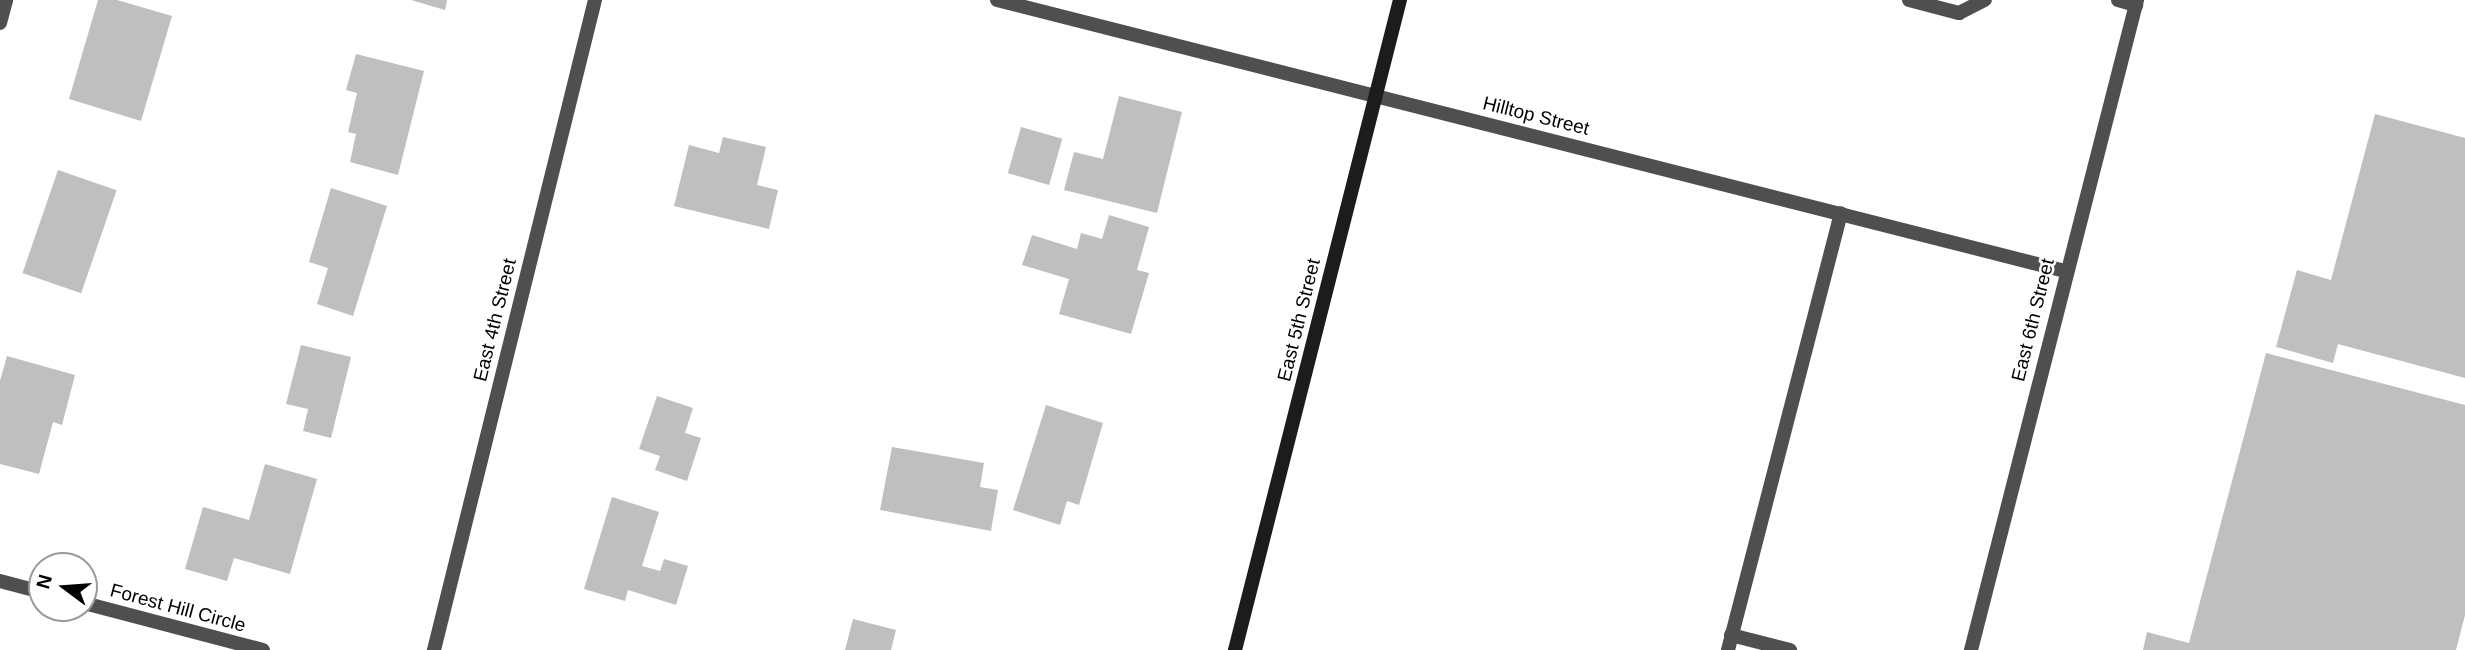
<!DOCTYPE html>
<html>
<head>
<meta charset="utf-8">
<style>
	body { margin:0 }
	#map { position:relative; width:2465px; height:650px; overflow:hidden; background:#fff; font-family:Arial,sans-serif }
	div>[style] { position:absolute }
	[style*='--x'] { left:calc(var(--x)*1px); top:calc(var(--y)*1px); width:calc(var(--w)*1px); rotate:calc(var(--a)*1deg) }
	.building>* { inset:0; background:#bfbfbf; transform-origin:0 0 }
	.service>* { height:14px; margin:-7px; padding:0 7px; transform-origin:7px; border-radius:7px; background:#4f4f4f }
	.minor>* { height:14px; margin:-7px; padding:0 7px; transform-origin:7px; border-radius:7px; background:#4f4f4f }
	.secondary>* { height:14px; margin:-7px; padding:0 7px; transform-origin:7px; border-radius:7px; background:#1c1c1c }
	span { translate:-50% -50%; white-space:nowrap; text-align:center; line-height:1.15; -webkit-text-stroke:5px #fff; paint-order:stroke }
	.street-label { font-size:19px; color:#000 }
	.north { position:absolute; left:28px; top:552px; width:70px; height:70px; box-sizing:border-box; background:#fff; border:2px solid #999; border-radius:50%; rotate:286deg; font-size:19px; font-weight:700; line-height:28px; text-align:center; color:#000 }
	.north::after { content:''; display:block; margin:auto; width:24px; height:32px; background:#000; clip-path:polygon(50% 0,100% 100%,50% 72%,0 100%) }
</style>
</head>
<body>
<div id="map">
	<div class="building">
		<i style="clip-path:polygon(98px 0,117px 0,172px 16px,141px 121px,69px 99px)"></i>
		<i style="clip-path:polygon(411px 0,447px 0,445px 10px)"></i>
		<i style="clip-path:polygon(356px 54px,424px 71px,398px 175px,350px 162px,356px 134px,348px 132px,357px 93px,346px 90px)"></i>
		<i style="clip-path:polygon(1119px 96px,1182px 112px,1157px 213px,1064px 190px,1074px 152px,1103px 159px)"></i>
		<i style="clip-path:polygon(2375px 114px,2465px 138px,2465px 378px,2338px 344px,2333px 363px,2276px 347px,2297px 270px,2331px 280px)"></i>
		<i style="left:1021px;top:127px;width:43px;height:48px;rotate:16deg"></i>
		<i style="clip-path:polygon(723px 137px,766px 147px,757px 185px,778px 190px,769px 229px,674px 206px,689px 145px,719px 153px)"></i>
		<i style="left:58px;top:170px;width:62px;height:109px;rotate:19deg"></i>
		<i style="clip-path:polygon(331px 188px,387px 206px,353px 316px,317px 304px,328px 268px,309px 262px)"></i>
		<i style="clip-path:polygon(1109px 215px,1149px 227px,1137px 270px,1149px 273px,1131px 334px,1059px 314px,1069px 279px,1022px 265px,1032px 235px,1077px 249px,1081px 233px,1102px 239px)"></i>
		<i style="clip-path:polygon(301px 345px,351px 357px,331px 438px,303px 431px,308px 409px,286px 404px)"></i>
		<i style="clip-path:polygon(2266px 353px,2465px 405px,2465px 615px,2456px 650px,2143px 650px,2147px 632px,2189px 643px)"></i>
		<i style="clip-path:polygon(7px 356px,75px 375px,62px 425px,53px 422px,39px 474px,0 464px,0 381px)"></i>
		<i style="clip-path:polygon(657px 396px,693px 408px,685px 433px,701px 438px,687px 481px,655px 470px,660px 456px,639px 449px)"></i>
		<i style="clip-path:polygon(1046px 405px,1103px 423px,1079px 505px,1067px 501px,1060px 525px,1013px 510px)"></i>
		<i style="clip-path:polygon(892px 447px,984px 463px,980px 487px,998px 490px,991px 531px,880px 510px)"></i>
		<i style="clip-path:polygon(265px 464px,317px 479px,290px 574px,234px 558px,227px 581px,185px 569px,203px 507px,249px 520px)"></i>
		<i style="clip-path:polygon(612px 497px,659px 512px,642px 566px,660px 571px,664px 559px,688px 566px,676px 605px,628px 590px,625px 601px,584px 589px)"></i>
		<i style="clip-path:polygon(853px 619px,896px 630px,891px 650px,845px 650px)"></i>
	</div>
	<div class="service">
		<i style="--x:1909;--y:0;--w:52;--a:14.6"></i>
		<i style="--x:1959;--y:13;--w:29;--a:-27"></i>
		<i style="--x:2118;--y:0;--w:19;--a:16"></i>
		<i style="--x:1731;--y:635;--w:61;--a:14.3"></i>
		<i style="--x:1728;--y:650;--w:451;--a:-75.5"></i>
	</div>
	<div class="minor">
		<i style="--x:997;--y:0;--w:1102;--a:14.24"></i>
		<i style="--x:0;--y:23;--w:24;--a:-75"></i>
		<i style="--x:0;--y:581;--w:43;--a:14.7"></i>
		<i style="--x:84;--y:603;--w:185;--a:14.7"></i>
		<i style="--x:434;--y:650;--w:670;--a:-76.09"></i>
		<i style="--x:1971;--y:650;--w:671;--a:-75.67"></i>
	</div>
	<div class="secondary">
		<i style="--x:1235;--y:650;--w:671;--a:-75.76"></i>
	</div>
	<div class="street-label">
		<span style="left:1536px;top:116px;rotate:14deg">Hilltop Street</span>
		<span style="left:495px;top:320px;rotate:-76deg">East 4th Street</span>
		<span style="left:1299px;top:320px;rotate:-76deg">East 5th Street</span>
		<span style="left:2033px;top:320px;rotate:-76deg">East 6th Street</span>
		<span style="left:178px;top:608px;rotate:15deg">Forest Hill Circle</span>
	</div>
	<div class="north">N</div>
</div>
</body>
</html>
